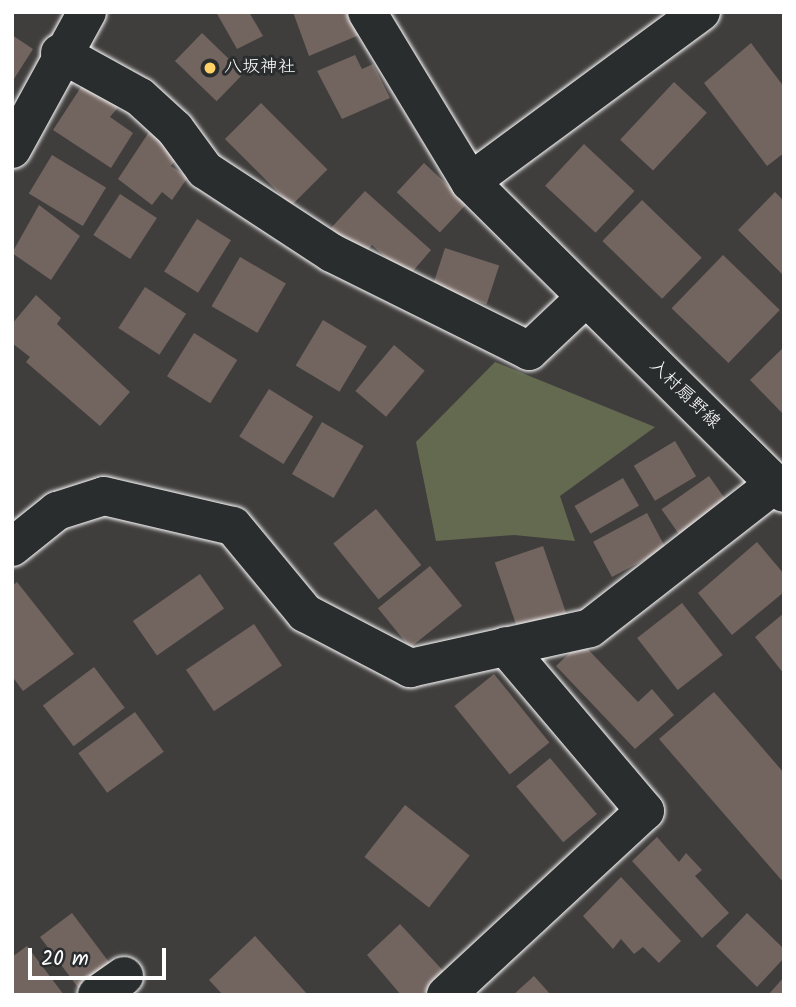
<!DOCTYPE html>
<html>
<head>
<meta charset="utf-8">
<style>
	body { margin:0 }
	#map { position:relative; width:796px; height:1007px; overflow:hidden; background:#403e3d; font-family:Kalam,"Klee One",sans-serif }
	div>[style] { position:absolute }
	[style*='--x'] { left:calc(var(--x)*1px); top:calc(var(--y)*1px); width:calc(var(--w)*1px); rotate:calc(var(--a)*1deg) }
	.green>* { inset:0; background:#636a50 }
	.building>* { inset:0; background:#72645f; transform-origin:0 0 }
	.roads { filter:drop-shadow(0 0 2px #fff) drop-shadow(0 0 2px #fff) }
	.minor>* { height:38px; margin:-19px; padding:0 19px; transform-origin:19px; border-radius:19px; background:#2a2d2e }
	.dots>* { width:19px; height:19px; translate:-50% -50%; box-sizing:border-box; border:4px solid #2a2d2e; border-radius:50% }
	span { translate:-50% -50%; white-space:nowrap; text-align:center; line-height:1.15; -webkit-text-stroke:6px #2a2d2e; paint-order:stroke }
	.poi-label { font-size:18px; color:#fff }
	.left { translate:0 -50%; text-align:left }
	.street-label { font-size:18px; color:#fff }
	.frame { position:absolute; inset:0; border:14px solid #fff; pointer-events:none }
	.scale { position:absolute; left:28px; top:948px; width:138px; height:32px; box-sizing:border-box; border:4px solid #fff; border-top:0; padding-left:9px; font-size:21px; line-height:24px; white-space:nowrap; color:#fff; -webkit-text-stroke:5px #2a2d2e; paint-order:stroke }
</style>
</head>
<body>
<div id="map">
	<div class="green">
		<i style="clip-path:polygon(495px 362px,655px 427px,560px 496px,575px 541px,514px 535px,436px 541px,416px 442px)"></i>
	</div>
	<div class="building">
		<i style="clip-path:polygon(216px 12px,249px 12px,263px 36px,237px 49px)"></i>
		<i style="clip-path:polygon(293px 12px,353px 12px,364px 33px,309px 56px)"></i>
		<i style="left:202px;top:33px;width:58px;height:39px;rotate:44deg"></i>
		<i style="clip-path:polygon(12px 35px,33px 49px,12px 82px)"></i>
		<i style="clip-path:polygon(751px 43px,784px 87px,784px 153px,767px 166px,704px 83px)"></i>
		<i style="clip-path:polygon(355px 55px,362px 69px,373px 64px,390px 98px,342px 119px,317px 71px)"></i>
		<i style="left:674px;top:82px;width:45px;height:79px;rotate:43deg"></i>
		<i style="clip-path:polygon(83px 84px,119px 106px,110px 117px,133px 133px,111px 168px,53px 130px)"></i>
		<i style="left:261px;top:103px;width:94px;height:51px;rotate:45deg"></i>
		<i style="clip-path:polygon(149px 132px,179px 155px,171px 166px,188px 177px,172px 200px,162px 192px,152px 205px,118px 179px)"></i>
		<i style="left:584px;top:144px;width:69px;height:57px;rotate:43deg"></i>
		<i style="left:52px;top:155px;width:63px;height:45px;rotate:31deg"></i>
		<i style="left:424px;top:163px;width:59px;height:40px;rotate:43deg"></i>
		<i style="clip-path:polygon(365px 191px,431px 250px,408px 277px,372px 245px,362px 257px,331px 228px)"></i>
		<i style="clip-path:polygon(775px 192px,784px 201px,784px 276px,738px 230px)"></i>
		<i style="left:120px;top:194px;width:44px;height:49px;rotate:33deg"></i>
		<i style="left:642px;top:200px;width:83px;height:57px;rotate:44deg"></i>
		<i style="clip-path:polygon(39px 205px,80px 236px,51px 280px,12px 253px)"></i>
		<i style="left:197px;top:219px;width:40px;height:62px;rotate:32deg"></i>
		<i style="left:445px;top:248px;width:57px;height:41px;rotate:18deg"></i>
		<i style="left:723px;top:255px;width:79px;height:74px;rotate:44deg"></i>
		<i style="left:240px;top:257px;width:53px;height:57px;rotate:30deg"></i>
		<i style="left:145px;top:287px;width:49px;height:49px;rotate:33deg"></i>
		<i style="clip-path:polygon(36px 295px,61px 318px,57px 324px,130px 392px,100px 426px,26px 362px,30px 357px,12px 343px,12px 324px)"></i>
		<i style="left:323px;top:320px;width:51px;height:53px;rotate:31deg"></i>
		<i style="left:194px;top:333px;width:51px;height:51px;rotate:32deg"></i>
		<i style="left:394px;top:345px;width:40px;height:60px;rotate:40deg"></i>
		<i style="clip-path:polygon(784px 347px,784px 415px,750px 380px)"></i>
		<i style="left:269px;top:389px;width:52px;height:56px;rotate:32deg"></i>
		<i style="left:322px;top:422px;width:48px;height:60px;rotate:30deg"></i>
		<i style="left:675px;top:441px;width:41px;height:48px;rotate:59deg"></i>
		<i style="left:709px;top:476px;width:37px;height:58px;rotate:55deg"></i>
		<i style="left:623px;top:478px;width:32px;height:56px;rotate:60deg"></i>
		<i style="left:376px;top:509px;width:72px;height:55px;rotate:51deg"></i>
		<i style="left:647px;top:513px;width:40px;height:61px;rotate:62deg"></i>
		<i style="clip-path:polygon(757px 542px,784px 574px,784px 592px,732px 635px,698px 593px)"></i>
		<i style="left:543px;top:546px;width:72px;height:51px;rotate:71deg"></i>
		<i style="left:430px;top:566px;width:51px;height:67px;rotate:51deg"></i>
		<i style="left:200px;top:574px;width:42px;height:82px;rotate:55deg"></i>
		<i style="clip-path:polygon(17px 582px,74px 654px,23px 691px,12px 676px,12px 586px)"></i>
		<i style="left:682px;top:603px;width:66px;height:57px;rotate:52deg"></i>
		<i style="clip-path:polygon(784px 613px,784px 674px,755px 637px)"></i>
		<i style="left:254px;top:624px;width:50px;height:82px;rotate:56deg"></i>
		<i style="clip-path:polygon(581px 642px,638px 702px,652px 689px,674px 715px,635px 749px,556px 666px)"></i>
		<i style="left:94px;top:667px;width:51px;height:64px;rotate:53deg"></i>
		<i style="left:494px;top:674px;width:88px;height:51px;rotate:51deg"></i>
		<i style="clip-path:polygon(714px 692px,784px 773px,784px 883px,659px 739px)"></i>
		<i style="left:135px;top:712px;width:49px;height:70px;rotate:54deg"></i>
		<i style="left:550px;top:758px;width:73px;height:44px;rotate:50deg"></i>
		<i style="left:405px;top:805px;width:82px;height:66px;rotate:38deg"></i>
		<i style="clip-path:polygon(657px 837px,679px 862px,686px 853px,702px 870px,695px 876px,729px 913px,702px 938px,632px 861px)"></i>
		<i style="clip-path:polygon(621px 877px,681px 941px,659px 963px,643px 947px,634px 954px,621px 939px,613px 949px,583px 916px)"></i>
		<i style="left:72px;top:913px;width:66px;height:40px;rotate:53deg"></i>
		<i style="clip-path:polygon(747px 913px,784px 949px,784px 958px,757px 987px,716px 946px)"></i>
		<i style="clip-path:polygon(400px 924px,446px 974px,422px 995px,401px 995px,367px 955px)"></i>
		<i style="clip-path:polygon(255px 936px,308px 995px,223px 995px,209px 980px)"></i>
		<i style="clip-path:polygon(27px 946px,64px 995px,12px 995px,12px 957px)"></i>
		<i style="clip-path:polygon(534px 976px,551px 995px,513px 995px)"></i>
		<i style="clip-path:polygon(784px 977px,784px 995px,768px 995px)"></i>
	</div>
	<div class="roads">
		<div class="minor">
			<i style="--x:367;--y:12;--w:199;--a:58.8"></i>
			<i style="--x:470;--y:182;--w:442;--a:44.7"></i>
			<i style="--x:60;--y:53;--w:91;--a:28.8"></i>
			<i style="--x:140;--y:97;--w:47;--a:42.4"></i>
			<i style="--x:175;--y:129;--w:51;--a:53.8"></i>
			<i style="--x:205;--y:170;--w:152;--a:33.2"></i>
			<i style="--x:332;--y:253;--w:220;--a:26.4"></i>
			<i style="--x:529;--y:351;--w:77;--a:-43.4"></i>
			<i style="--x:12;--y:149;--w:156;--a:-61.3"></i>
			<i style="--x:470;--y:182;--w:287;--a:-36.4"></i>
			<i style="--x:12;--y:547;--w:58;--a:-38.7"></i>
			<i style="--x:57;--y:511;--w:49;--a:-17.7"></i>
			<i style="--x:104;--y:496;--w:132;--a:13.1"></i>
			<i style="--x:233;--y:526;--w:113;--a:50.4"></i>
			<i style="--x:305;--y:613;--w:119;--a:27.6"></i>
			<i style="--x:410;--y:668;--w:184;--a:-12.5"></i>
			<i style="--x:590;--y:628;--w:234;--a:-37.9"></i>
			<i style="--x:97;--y:995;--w:33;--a:-35"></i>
			<i style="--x:446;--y:995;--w:271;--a:-42.8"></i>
			<i style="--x:645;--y:811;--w:216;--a:-130.3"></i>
		</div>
	</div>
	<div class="dots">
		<i style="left:210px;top:68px;background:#ffd166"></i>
	</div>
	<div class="poi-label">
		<span class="left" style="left:224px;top:68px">八坂神社</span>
	</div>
	<div class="street-label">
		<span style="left:684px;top:395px;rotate:44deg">入村扇野線</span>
	</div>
	<div class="frame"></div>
	<div class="scale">20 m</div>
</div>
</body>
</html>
